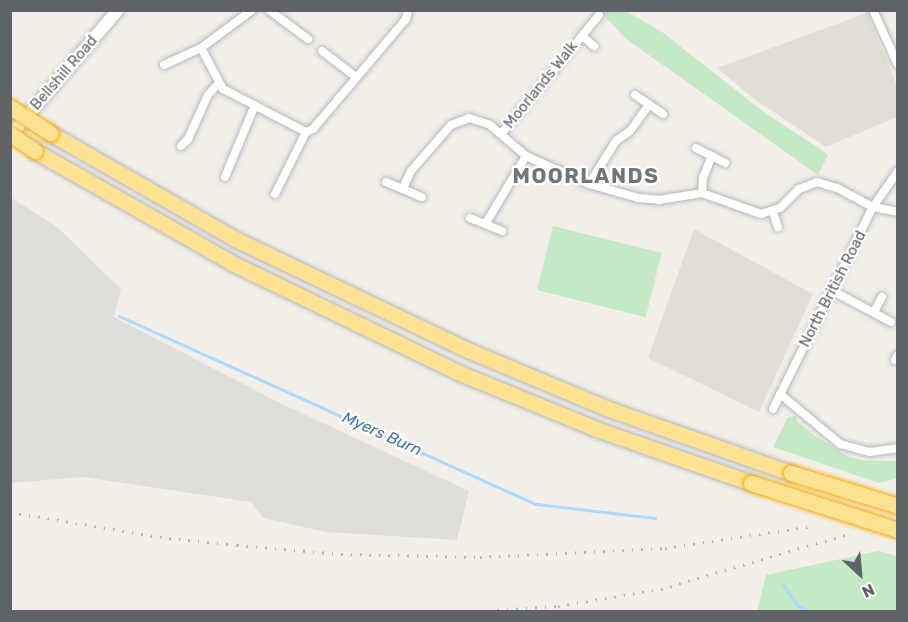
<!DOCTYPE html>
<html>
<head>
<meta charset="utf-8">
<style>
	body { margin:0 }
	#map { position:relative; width:908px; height:622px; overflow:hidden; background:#f1efe8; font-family:Rubik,sans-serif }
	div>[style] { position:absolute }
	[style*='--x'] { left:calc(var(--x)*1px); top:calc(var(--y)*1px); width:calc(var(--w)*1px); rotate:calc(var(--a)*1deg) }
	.industrial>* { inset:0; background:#e0deda }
	.education>* { inset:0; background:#e1ded6 }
	.green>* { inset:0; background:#c5e8c5; transform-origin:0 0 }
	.stream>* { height:3px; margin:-1.5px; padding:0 1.5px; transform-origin:1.5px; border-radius:1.5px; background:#aadaff }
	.roads { filter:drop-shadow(0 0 2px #b5b8bc) drop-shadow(0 0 2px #b5b8bc) }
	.street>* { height:8px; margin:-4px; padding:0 4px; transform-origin:4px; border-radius:4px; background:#fff }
	.secondary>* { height:12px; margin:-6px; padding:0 6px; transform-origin:6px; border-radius:6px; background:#fff }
	.highway>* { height:15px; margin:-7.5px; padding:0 7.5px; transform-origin:7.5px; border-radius:7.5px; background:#fde293 }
	.rail>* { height:3px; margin-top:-1.5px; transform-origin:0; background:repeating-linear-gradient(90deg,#b6b7b8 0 1.5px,transparent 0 9.5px) }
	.bridges { filter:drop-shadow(0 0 2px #f9ab00) drop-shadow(0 0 2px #f9ab00) }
	.highway-bridge>* { height:15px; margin:-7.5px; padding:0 7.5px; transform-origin:7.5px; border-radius:7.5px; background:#fde293 }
	span { translate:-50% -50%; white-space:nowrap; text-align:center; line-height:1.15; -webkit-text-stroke:5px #fff; paint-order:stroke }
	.street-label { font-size:15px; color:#5f6368 }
	.water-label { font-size:16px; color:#4174aa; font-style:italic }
	.district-label { font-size:21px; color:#70757a; font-weight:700; letter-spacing:1.5px }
	.frame { position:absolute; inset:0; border:12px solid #5f6368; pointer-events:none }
	.north { position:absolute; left:830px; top:544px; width:60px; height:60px; -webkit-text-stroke:4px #fff; paint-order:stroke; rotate:154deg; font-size:16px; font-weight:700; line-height:24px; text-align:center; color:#5f6368 }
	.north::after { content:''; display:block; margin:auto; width:21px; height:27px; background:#5f6368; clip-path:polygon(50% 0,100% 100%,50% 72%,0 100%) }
</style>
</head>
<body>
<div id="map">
	<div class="industrial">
		<i style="clip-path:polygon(10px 197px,57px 227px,121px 289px,114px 317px,280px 403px,469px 491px,457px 540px,326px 532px,263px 518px,251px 502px,83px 477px,11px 483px)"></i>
	</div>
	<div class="education">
		<i style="clip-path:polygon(867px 13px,897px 86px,897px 117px,826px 147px,753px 98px,717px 68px)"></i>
		<i style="clip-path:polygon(694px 229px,813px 294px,759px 412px,648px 358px)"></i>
	</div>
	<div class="green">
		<i style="clip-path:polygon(600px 11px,626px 11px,662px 32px,765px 113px,820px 149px,828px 155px,818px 175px,625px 38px)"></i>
		<i style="left:553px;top:226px;width:112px;height:66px;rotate:14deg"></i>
		<i style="clip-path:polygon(796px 416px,797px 421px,815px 436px,847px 456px,865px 461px,897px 461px,897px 478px,879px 483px,773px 447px,788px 417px)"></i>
		<i style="clip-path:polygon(878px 551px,897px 556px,897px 611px,757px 611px,766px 575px)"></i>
	</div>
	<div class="stream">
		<i style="--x:119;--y:316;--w:457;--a:24.3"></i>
		<i style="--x:536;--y:504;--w:120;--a:6.7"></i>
		<i style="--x:783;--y:584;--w:25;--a:56"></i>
		<i style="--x:797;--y:605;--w:16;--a:27"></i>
	</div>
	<div class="roads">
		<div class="street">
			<i style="--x:269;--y:10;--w:49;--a:36.6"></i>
			<i style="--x:873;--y:10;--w:60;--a:65.6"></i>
			<i style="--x:582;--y:36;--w:16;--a:40"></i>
			<i style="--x:201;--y:48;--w:47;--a:61.8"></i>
			<i style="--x:223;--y:89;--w:93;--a:27.4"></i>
			<i style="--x:322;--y:51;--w:43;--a:37.4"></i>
			<i style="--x:164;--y:65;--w:41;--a:-24.7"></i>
			<i style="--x:201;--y:48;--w:64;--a:-36.7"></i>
			<i style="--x:635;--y:95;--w:34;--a:34"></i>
			<i style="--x:306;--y:132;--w:8;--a:-23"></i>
			<i style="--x:313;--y:129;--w:144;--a:-49.8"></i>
			<i style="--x:406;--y:19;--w:9;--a:-77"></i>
			<i style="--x:501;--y:134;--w:154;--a:-50.5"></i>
			<i style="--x:181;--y:146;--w:10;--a:-45"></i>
			<i style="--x:188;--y:139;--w:48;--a:-65.6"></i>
			<i style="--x:208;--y:95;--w:15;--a:-48"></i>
			<i style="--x:696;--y:148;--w:33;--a:27"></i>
			<i style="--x:225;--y:177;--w:78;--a:-67.4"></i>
			<i style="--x:386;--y:182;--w:39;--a:23"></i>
			<i style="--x:589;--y:184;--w:51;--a:-57.9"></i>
			<i style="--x:616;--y:141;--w:17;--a:-36"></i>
			<i style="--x:630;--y:131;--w:32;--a:-54"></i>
			<i style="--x:403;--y:188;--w:19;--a:-65"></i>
			<i style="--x:411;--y:171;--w:61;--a:-49"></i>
			<i style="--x:451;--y:125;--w:19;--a:-21"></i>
			<i style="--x:469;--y:118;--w:22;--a:18"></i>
			<i style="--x:490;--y:125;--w:48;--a:40.7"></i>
			<i style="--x:526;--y:156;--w:69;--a:24"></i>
			<i style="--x:589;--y:184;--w:51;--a:15.9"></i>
			<i style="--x:638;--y:198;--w:21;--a:5"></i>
			<i style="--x:659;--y:200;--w:44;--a:-9.2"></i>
			<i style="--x:702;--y:193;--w:63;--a:19.6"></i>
			<i style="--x:761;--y:214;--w:20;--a:-18"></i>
			<i style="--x:780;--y:208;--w:27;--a:-45"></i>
			<i style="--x:799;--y:189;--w:19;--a:-21"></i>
			<i style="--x:817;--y:182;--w:21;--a:17"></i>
			<i style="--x:837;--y:188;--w:41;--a:27.8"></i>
			<i style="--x:873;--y:207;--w:25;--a:11"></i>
			<i style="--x:702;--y:193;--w:15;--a:-86"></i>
			<i style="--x:703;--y:178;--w:24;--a:-68"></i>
			<i style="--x:275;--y:194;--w:69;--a:-63.4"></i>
			<i style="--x:773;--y:212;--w:16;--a:72"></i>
			<i style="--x:470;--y:218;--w:35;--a:22"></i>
			<i style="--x:486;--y:223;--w:78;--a:-59.2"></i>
			<i style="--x:831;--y:290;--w:68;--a:28.1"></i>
			<i style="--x:874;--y:312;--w:17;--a:-62"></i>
			<i style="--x:895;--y:360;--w:6;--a:-59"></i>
			<i style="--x:780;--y:394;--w:78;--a:39.8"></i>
			<i style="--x:840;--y:444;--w:31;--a:15"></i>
			<i style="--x:870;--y:452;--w:28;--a:-8"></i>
			<i style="--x:773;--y:409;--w:225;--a:-63.7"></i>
			<i style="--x:873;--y:207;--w:44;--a:-55.2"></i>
		</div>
		<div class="secondary">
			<i style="--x:10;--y:136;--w:166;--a:-49.4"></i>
		</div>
		<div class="highway">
			<i style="--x:50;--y:133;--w:213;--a:29.8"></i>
			<i style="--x:235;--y:239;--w:260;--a:25.5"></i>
			<i style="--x:470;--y:351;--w:147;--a:22.7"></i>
			<i style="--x:606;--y:408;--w:196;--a:19.4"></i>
			<i style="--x:35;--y:151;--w:227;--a:29.6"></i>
			<i style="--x:232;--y:263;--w:250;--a:25.8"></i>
			<i style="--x:457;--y:372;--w:153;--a:22.2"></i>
			<i style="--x:599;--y:430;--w:161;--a:19.2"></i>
		</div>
	</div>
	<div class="rail">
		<i style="--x:10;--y:512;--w:152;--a:9.5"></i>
		<i style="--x:160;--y:537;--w:77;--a:5.9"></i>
		<i style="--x:237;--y:545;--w:104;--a:4.9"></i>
		<i style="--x:341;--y:554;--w:139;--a:1.2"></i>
		<i style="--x:480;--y:557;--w:185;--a:-2.8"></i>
		<i style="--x:665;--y:548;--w:145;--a:-8.4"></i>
		<i style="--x:469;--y:612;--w:89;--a:-3.9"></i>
		<i style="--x:558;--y:606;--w:104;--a:-9.4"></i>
		<i style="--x:661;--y:589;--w:195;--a:-16.4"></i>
	</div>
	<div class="bridges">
		<div class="highway-bridge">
			<i style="--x:10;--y:107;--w:48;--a:33"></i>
			<i style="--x:10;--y:134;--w:30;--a:34"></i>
			<i style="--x:791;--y:473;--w:112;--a:17.1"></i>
			<i style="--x:751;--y:483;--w:154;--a:17.7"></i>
		</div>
	</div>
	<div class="street-label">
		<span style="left:64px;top:73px;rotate:-49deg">Bellshill Road</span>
		<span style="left:541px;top:85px;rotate:-51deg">Moorlands Walk</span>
		<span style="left:833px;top:289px;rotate:-63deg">North British Road</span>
	</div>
	<div class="water-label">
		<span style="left:382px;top:434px;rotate:24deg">Myers Burn</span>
	</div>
	<div class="district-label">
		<span style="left:586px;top:176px">MOORLANDS</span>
	</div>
	<div class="frame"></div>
	<div class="north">N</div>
</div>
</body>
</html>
